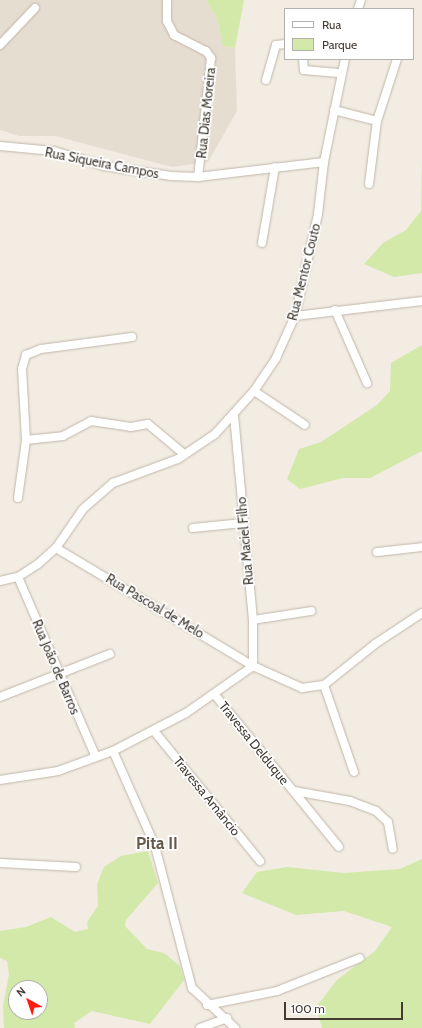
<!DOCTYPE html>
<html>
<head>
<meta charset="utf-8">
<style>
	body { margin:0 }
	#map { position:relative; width:422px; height:1028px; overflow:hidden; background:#f2ece3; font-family:Cabin,sans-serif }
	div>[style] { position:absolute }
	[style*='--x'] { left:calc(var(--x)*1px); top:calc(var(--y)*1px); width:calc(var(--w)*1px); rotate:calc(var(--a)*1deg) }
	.residential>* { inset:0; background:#e6ddd1 }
	.green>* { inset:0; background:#d2e9a9 }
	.roads { filter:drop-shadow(0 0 1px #c1b6a8) drop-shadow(0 0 1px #c1b6a8) }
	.minor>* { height:8px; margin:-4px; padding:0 4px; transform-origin:4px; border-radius:4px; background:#fff }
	span { translate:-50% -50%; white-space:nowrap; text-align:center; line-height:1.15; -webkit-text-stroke:3.5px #fff; paint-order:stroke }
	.street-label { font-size:13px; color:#443c33 }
	.district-label { font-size:17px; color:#67594a; font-weight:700 }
	.legend { position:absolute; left:284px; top:8px; width:130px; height:52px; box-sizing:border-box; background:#fff; border:1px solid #b4b1ad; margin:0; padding:5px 7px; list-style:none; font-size:12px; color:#443c33 }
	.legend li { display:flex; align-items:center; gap:8px; height:20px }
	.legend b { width:20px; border:1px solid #b4b1ad }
	.north { position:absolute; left:8px; top:980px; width:40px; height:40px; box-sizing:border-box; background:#fff; border:1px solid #b4b1ad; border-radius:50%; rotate:320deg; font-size:11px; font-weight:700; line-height:16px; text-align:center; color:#443c33 }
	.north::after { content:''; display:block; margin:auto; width:14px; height:18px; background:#ff1b0d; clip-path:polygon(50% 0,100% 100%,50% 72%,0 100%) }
	.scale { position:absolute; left:284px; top:1002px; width:119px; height:18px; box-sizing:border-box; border:2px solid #443c33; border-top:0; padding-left:5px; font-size:12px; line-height:14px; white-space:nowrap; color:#443c33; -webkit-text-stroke:3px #fff; paint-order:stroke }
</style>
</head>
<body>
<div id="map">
	<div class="residential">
		<i style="clip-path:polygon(0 0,206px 0,217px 18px,223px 46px,235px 48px,237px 111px,208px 162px,172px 167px,55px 136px,19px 136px,0 130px)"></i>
	</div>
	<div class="green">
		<i style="clip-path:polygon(206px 0,244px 0,235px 48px,223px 46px,217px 18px)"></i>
		<i style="clip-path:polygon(422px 155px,422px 273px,394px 277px,364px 264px,383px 243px,406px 230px,421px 211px)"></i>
		<i style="clip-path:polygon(422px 345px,422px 451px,370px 478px,343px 478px,300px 489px,287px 479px,299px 449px,321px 442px,377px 405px,390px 391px,391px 363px)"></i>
		<i style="clip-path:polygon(evenodd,148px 851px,158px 883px,126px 920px,125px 926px,147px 949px,164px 953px,180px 966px,184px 980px,150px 1024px,92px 1011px,74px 1023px,75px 1028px,4px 1028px,3px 1006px,9px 974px,7px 961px,0 958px,0 931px,26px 927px,51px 917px,75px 932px,88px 929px,87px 922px,98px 906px,97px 884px,104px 867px,121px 856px,148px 851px,16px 988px,40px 988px,40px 1012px,16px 1012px,16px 988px)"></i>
		<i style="clip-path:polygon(422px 859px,422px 1028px,322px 1028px,316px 1007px,337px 980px,375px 951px,392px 927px,344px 911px,296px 915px,242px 893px,257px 872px,287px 867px,344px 873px,400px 869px)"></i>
	</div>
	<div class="roads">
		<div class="minor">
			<i style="--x:167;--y:0;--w:21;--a:90"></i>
			<i style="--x:167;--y:21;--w:16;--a:63"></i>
			<i style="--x:174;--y:35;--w:36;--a:27"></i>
			<i style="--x:206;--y:51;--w:9;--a:54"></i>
			<i style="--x:211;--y:58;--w:120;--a:96.2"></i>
			<i style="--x:358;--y:9;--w:9;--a:-72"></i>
			<i style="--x:0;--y:45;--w:51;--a:-46.6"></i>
			<i style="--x:303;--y:59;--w:11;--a:85"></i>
			<i style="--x:304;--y:70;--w:37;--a:5"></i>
			<i style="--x:266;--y:80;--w:36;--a:-74"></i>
			<i style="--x:276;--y:45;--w:9;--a:-6"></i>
			<i style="--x:334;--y:110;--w:44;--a:14.3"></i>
			<i style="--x:0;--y:146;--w:54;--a:5.3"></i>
			<i style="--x:54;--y:151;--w:52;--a:16.7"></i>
			<i style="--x:104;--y:166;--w:68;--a:8.5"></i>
			<i style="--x:171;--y:176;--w:27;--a:2"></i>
			<i style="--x:198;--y:177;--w:127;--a:-6.8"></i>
			<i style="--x:369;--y:184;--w:64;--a:-82.8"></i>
			<i style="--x:377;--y:121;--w:65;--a:-72.1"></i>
			<i style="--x:262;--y:243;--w:77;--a:-80.3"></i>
			<i style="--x:335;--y:310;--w:80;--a:66.3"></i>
			<i style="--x:295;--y:316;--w:128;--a:-6.7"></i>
			<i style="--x:254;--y:391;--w:61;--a:33.7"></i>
			<i style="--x:234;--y:415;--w:206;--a:84.7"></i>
			<i style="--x:253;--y:620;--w:46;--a:90"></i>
			<i style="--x:26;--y:440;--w:37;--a:-6"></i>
			<i style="--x:63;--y:436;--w:32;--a:-28"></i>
			<i style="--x:91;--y:421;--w:40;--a:8.5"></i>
			<i style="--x:131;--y:427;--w:17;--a:-10"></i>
			<i style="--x:148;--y:424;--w:47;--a:39.8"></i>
			<i style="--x:18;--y:498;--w:59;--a:-82.1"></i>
			<i style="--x:26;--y:440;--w:71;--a:-93.2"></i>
			<i style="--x:22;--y:369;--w:15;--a:-74"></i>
			<i style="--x:26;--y:355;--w:16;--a:-22"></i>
			<i style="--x:41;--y:349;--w:92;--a:-7.5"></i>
			<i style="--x:193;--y:528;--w:50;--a:-5.7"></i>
			<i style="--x:56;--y:548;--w:230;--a:30.9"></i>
			<i style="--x:377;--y:552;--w:45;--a:-6.3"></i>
			<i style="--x:18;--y:577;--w:196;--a:66.6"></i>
			<i style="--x:0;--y:581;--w:18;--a:-13"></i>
			<i style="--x:18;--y:577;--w:24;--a:-33"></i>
			<i style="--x:38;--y:564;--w:24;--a:-42"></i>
			<i style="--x:56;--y:548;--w:47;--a:-55.3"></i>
			<i style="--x:83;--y:509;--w:40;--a:-41"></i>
			<i style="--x:113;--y:483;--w:69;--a:-20.3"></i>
			<i style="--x:178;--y:459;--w:45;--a:-34"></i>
			<i style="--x:215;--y:434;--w:58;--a:-47.8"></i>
			<i style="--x:254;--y:391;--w:40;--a:-56"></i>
			<i style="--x:276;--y:358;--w:46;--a:-65.7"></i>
			<i style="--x:295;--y:316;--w:105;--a:-77.3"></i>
			<i style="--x:318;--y:214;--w:52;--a:-83.4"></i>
			<i style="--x:324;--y:162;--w:105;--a:-78.5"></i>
			<i style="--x:253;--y:620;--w:59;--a:-8.8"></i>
			<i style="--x:324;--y:685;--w:92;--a:71"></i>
			<i style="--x:215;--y:695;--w:196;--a:50.8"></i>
			<i style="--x:0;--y:697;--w:118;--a:-21.4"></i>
			<i style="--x:154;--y:731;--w:168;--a:50.8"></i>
			<i style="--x:113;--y:751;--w:104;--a:66.1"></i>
			<i style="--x:155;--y:846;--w:147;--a:75.4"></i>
			<i style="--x:192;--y:988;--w:59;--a:42.9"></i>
			<i style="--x:0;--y:780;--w:59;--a:-8.8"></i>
			<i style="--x:58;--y:771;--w:59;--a:-20"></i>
			<i style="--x:113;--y:751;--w:82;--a:-27.5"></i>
			<i style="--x:186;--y:713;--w:82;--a:-35"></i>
			<i style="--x:253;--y:666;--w:54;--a:24.2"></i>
			<i style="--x:302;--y:688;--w:22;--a:-8"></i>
			<i style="--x:324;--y:685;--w:65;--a:-38.8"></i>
			<i style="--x:375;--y:644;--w:56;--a:-33.4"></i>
			<i style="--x:294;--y:791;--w:57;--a:10.1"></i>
			<i style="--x:350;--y:801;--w:28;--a:21"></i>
			<i style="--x:376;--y:811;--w:16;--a:43"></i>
			<i style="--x:388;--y:822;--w:27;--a:80"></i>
			<i style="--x:0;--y:863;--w:76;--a:3"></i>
			<i style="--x:207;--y:1005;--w:71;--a:-11.3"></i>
			<i style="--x:277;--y:991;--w:89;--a:-21.7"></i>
			<i style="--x:200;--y:1028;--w:29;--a:-20"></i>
		</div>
	</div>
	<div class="street-label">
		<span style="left:206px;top:113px;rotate:-84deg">Rua Dias Moreira</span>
		<span style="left:102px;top:163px;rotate:11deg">Rua Siqueira Campos</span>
		<span style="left:304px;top:272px;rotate:-76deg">Rua Mentor Couto</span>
		<span style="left:245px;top:541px;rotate:-95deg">Rua Maciel Filho</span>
		<span style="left:155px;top:606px;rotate:31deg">Rua Pascoal de Melo</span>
		<span style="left:56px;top:667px;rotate:67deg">Rua João de Barros</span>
		<span style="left:254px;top:743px;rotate:51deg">Travessa Delduque</span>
		<span style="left:207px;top:796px;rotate:51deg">Travessa Amâncio</span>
	</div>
	<div class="district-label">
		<span style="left:157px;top:844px">Pita II</span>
	</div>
	<ul class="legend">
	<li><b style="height:5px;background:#fff"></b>Rua</li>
	<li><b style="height:11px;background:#d2e9a9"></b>Parque</li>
	</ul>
	<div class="north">N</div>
	<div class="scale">100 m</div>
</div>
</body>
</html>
